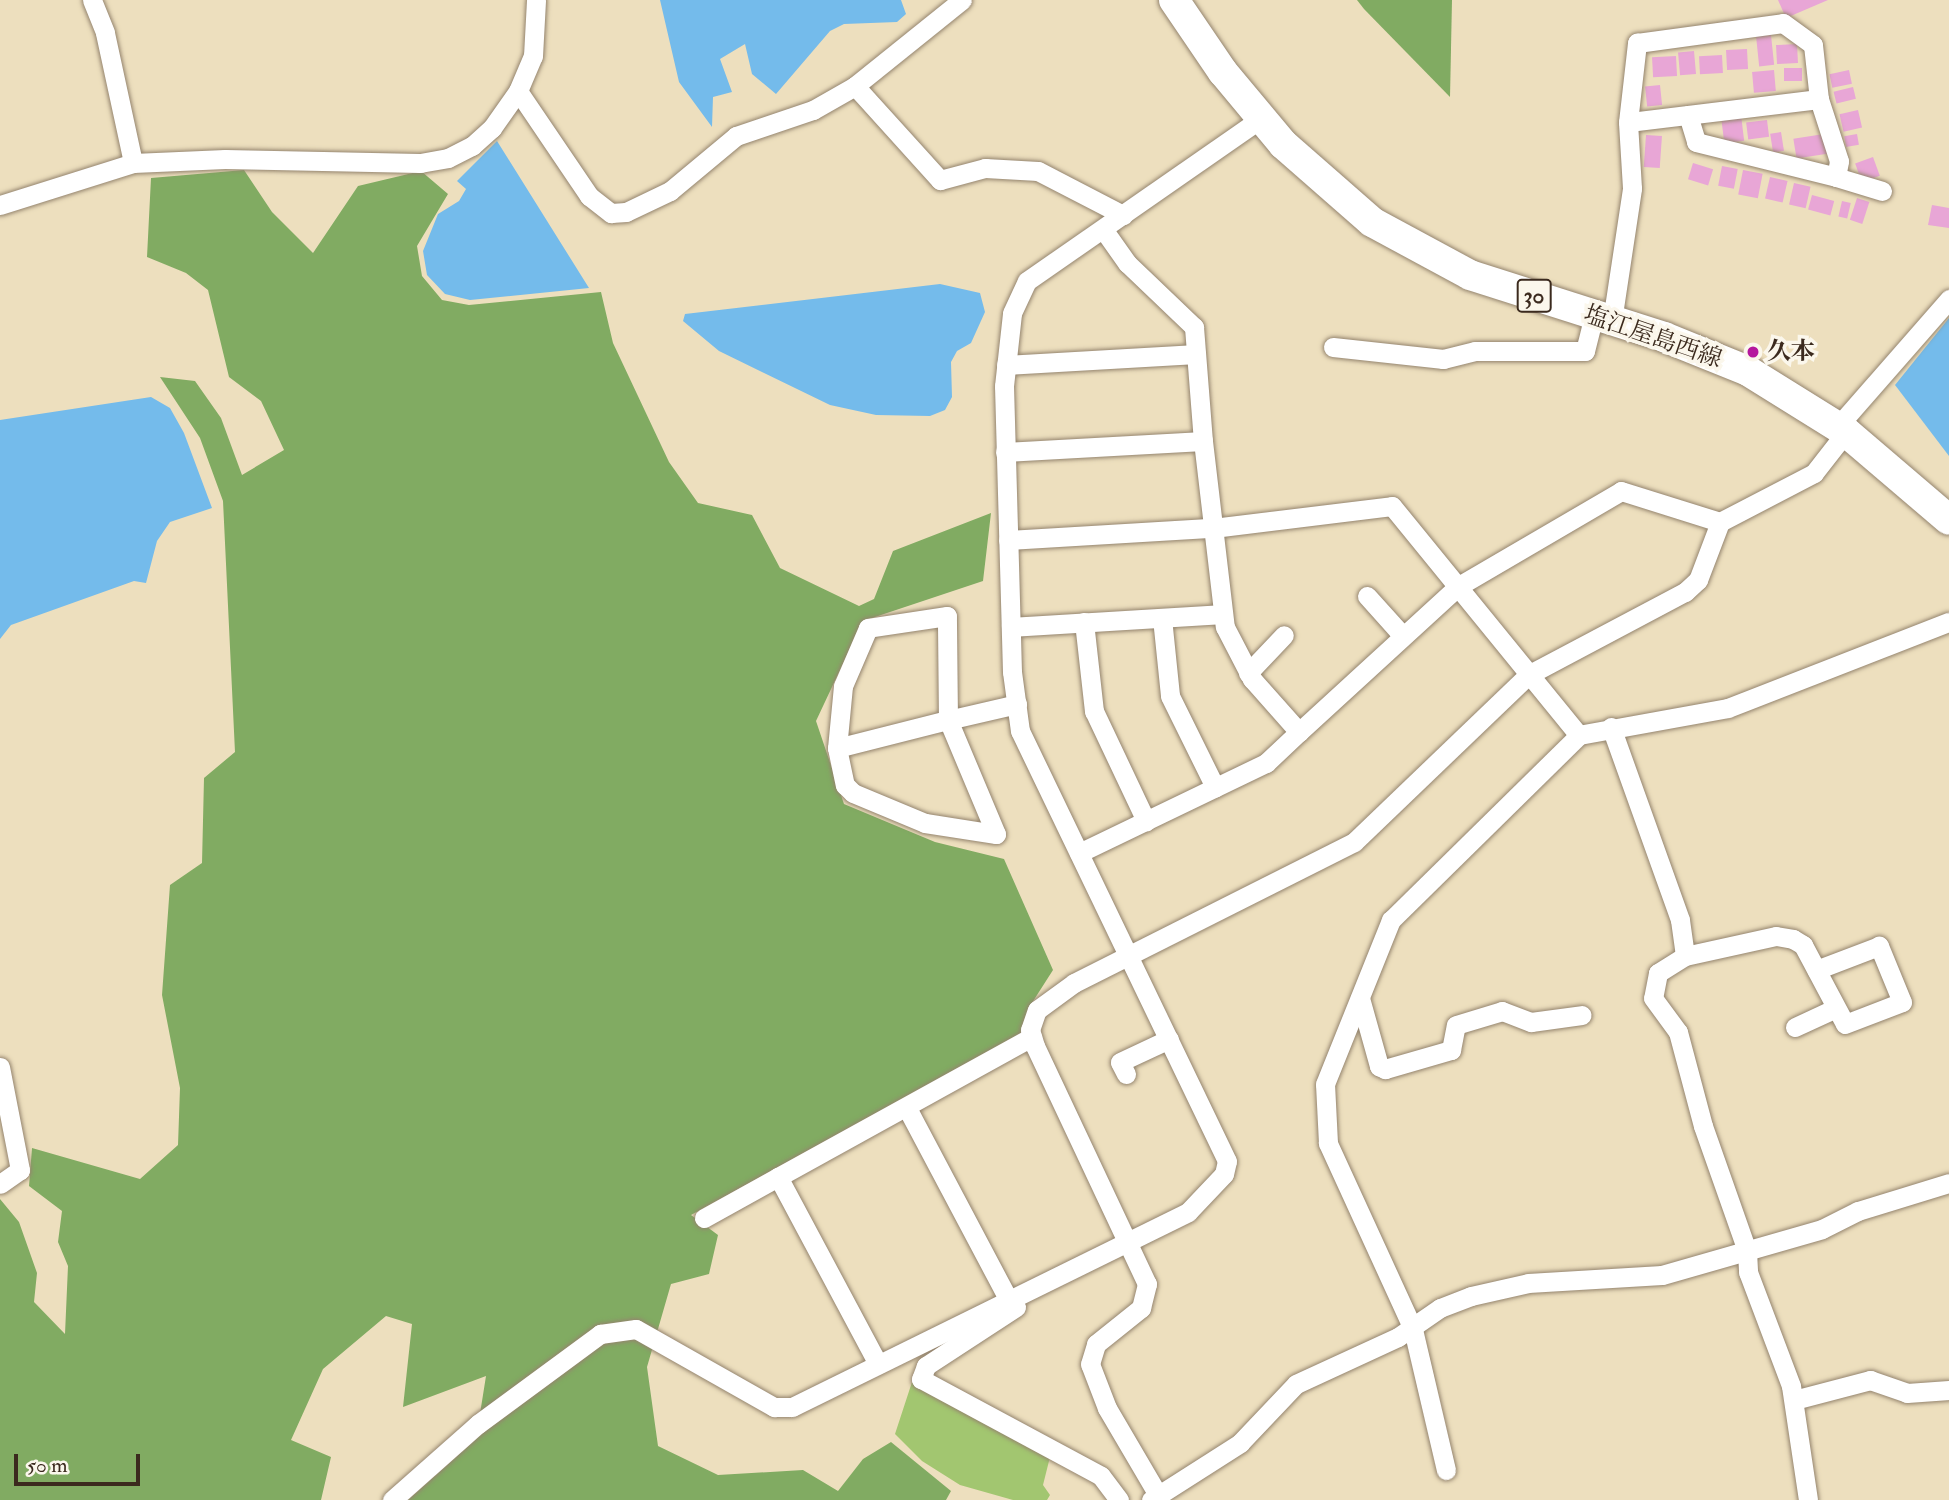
<!DOCTYPE html>
<html>
<head>
<meta charset="utf-8">
<style>
	body { margin:0 }
	#map { position:relative; width:1949px; height:1500px; overflow:hidden; background:#eddfbe; font-family:"IM FELL Double Pica","Noto Serif JP",serif }
	div>[style] { position:absolute }
	[style*='--x'] { left:calc(var(--x)*1px); top:calc(var(--y)*1px); width:calc(var(--w)*1px); rotate:calc(var(--a)*1deg) }
	.green>* { inset:0; background:#a2c670 }
	.forest>* { inset:0; background:#81ab62 }
	.water>* { inset:0; background:#74bbeb }
	.building>* { inset:0; background:#e8a6d6; transform-origin:0 0 }
	.roads { filter:drop-shadow(0 0 2px #94846e) drop-shadow(0 0 2px #94846e) }
	.street>* { height:19px; margin:-9.5px; padding:0 9.5px; transform-origin:9.5px; border-radius:9.5px; background:#fff }
	.primary>* { height:30px; margin:-15px; padding:0 15px; transform-origin:15px; border-radius:15px; background:#fff }
	.dots>* { width:19px; height:19px; translate:-50% -50%; box-sizing:border-box; border:4px solid #fbf7ec; border-radius:50% }
	span { translate:-50% -50%; white-space:nowrap; text-align:center; line-height:1.15; -webkit-text-stroke:7px #fbf7ec; paint-order:stroke }
	.shield-label span { padding:2px 5px; background:#fbf7ec; border:2px solid; border-radius:5px; -webkit-text-stroke-width:0 }
	.shield-label { font-size:23px; color:#3b2a1e; font-weight:700 }
	.street-label { font-size:24px; color:#3b2a1e }
	.poi-label { font-size:24px; color:#3b2a1e; font-weight:700 }
	.left { translate:0 -50%; text-align:left }
	.scale { position:absolute; left:14px; top:1454px; width:126px; height:32px; box-sizing:border-box; border:4px solid #3b2a1e; border-top:0; padding-left:9px; font-size:21px; line-height:24px; white-space:nowrap; color:#3b2a1e; -webkit-text-stroke:5px #fbf7ec; paint-order:stroke }
</style>
</head>
<body>
<div id="map">
	<div class="green">
		<i style="clip-path:polygon(912px 1382px,1051px 1453px,1043px 1485px,1050px 1495px,1047px 1500px,1013px 1500px,960px 1485px,922px 1461px,895px 1434px)"></i>
	</div>
	<div class="forest">
		<i style="clip-path:polygon(1357px 0,1452px 0,1450px 97px,1364px 9px)"></i>
		<i style="clip-path:polygon(244px 170px,272px 212px,313px 253px,358px 186px,421px 171px,448px 194px,417px 246px,422px 276px,442px 300px,469px 305px,601px 292px,613px 343px,669px 462px,698px 503px,752px 515px,780px 568px,859px 606px,874px 599px,893px 551px,991px 513px,983px 581px,863px 621px,816px 721px,844px 804px,935px 842px,1004px 859px,1053px 970px,1030px 1006px,1023px 1033px,691px 1215px,718px 1235px,709px 1274px,671px 1284px,647px 1367px,658px 1446px,718px 1475px,803px 1470px,838px 1491px,863px 1459px,891px 1442px,951px 1491px,946px 1500px,408px 1500px,476px 1439px,486px 1376px,403px 1407px,412px 1324px,386px 1316px,323px 1369px,291px 1440px,331px 1457px,321px 1500px,0 1500px,0 1199px,19px 1222px,37px 1273px,34px 1302px,65px 1334px,68px 1266px,58px 1242px,62px 1211px,29px 1186px,32px 1148px,140px 1179px,178px 1145px,180px 1088px,162px 995px,170px 885px,202px 863px,204px 778px,235px 752px,223px 501px,200px 438px,160px 377px,195px 381px,221px 418px,242px 475px,284px 450px,261px 401px,229px 377px,208px 290px,186px 273px,147px 257px,151px 178px)"></i>
	</div>
	<div class="water">
		<i style="clip-path:polygon(660px 0,901px 0,906px 14px,897px 22px,844px 24px,830px 31px,776px 94px,752px 74px,745px 44px,720px 59px,732px 92px,713px 97px,712px 127px,679px 82px)"></i>
		<i style="clip-path:polygon(497px 141px,589px 288px,470px 300px,445px 294px,427px 275px,423px 251px,438px 214px,459px 201px,466px 189px,457px 181px)"></i>
		<i style="clip-path:polygon(940px 284px,980px 293px,985px 312px,971px 343px,957px 351px,951px 362px,952px 397px,945px 410px,930px 416px,876px 415px,830px 405px,719px 351px,683px 321px,685px 314px)"></i>
		<i style="clip-path:polygon(1949px 318px,1949px 456px,1895px 385px)"></i>
		<i style="clip-path:polygon(151px 397px,170px 408px,184px 433px,212px 508px,170px 522px,157px 541px,146px 583px,134px 581px,11px 625px,0 639px,0 420px)"></i>
	</div>
	<div class="building">
		<i style="clip-path:polygon(1778px 0,1828px 0,1786px 18px)"></i>
		<i style="left:1771px;top:35px;width:30px;height:15px;rotate:84deg"></i>
		<i style="left:1797px;top:44px;width:19px;height:21px;rotate:87deg"></i>
		<i style="left:1747px;top:49px;width:20px;height:21px;rotate:87deg"></i>
		<i style="left:1694px;top:51px;width:23px;height:16px;rotate:85deg"></i>
		<i style="left:1722px;top:55px;width:18px;height:23px;rotate:87deg"></i>
		<i style="left:1676px;top:56px;width:20px;height:24px;rotate:87deg"></i>
		<i style="left:1784px;top:68px;width:18px;height:13px"></i>
		<i style="left:1774px;top:70px;width:21px;height:22px;rotate:85deg"></i>
		<i style="left:1849px;top:70px;width:14px;height:20px;rotate:78deg"></i>
		<i style="left:1660px;top:85px;width:20px;height:15px;rotate:84deg"></i>
		<i style="left:1853px;top:87px;width:12px;height:20px;rotate:76deg"></i>
		<i style="left:1858px;top:110px;width:18px;height:19px;rotate:77deg"></i>
		<i style="left:1741px;top:115px;width:26px;height:20px;rotate:83deg"></i>
		<i style="left:1767px;top:120px;width:17px;height:21px;rotate:83deg"></i>
		<i style="left:1781px;top:132px;width:19px;height:11px;rotate:81deg"></i>
		<i style="left:1824px;top:134px;width:20px;height:31px;rotate:81deg"></i>
		<i style="left:1857px;top:134px;width:11px;height:13px;rotate:80deg"></i>
		<i style="left:1646px;top:135px;width:16px;height:32px;rotate:4deg"></i>
		<i style="left:1873px;top:157px;width:20px;height:19px;rotate:70deg"></i>
		<i style="left:1693px;top:163px;width:21px;height:17px;rotate:17deg"></i>
		<i style="left:1722px;top:166px;width:16px;height:20px;rotate:11deg"></i>
		<i style="left:1743px;top:170px;width:20px;height:25px;rotate:11deg"></i>
		<i style="left:1770px;top:177px;width:18px;height:22px;rotate:13deg"></i>
		<i style="left:1794px;top:183px;width:17px;height:22px;rotate:13deg"></i>
		<i style="left:1812px;top:195px;width:23px;height:15px;rotate:15deg"></i>
		<i style="left:1857px;top:198px;width:13px;height:23px;rotate:18deg"></i>
		<i style="left:1842px;top:201px;width:9px;height:16px;rotate:13deg"></i>
		<i style="clip-path:polygon(1932px 205px,1949px 208px,1949px 228px,1928px 225px)"></i>
	</div>
	<div class="roads">
		<div class="street">
			<i style="--x:92;--y:0;--w:35;--a:68"></i>
			<i style="--x:105;--y:33;--w:133;--a:77.8"></i>
			<i style="--x:855;--y:86;--w:127;--a:47.9"></i>
			<i style="--x:940;--y:180;--w:47;--a:-14.9"></i>
			<i style="--x:985;--y:168;--w:53;--a:3.2"></i>
			<i style="--x:1038;--y:171;--w:96;--a:27.4"></i>
			<i style="--x:518;--y:91;--w:127;--a:55.9"></i>
			<i style="--x:589;--y:196;--w:28;--a:38"></i>
			<i style="--x:611;--y:213;--w:15;--a:-4"></i>
			<i style="--x:626;--y:212;--w:49;--a:-25.5"></i>
			<i style="--x:670;--y:191;--w:86;--a:-39.8"></i>
			<i style="--x:736;--y:136;--w:81;--a:-18.7"></i>
			<i style="--x:813;--y:110;--w:48;--a:-29.7"></i>
			<i style="--x:855;--y:86;--w:137;--a:-38.8"></i>
			<i style="--x:1688;--y:115;--w:28;--a:73"></i>
			<i style="--x:1696;--y:142;--w:144;--a:14"></i>
			<i style="--x:1836;--y:177;--w:16;--a:-79"></i>
			<i style="--x:1839;--y:161;--w:65;--a:-107.9"></i>
			<i style="--x:1836;--y:177;--w:48;--a:16.9"></i>
			<i style="--x:0;--y:205;--w:139;--a:-17.5"></i>
			<i style="--x:133;--y:163;--w:92;--a:-2.5"></i>
			<i style="--x:225;--y:159;--w:195;--a:1.2"></i>
			<i style="--x:420;--y:163;--w:28;--a:-10"></i>
			<i style="--x:448;--y:158;--w:27;--a:-27"></i>
			<i style="--x:472;--y:146;--w:27;--a:-42"></i>
			<i style="--x:492;--y:128;--w:45;--a:-54.9"></i>
			<i style="--x:518;--y:91;--w:38;--a:-67"></i>
			<i style="--x:533;--y:56;--w:56;--a:-86.9"></i>
			<i style="--x:1103;--y:229;--w:42;--a:54.8"></i>
			<i style="--x:1127;--y:263;--w:93;--a:43.7"></i>
			<i style="--x:1194;--y:327;--w:114;--a:85.5"></i>
			<i style="--x:1612;--y:321;--w:134;--a:-81.4"></i>
			<i style="--x:1632;--y:188;--w:66;--a:-93.5"></i>
			<i style="--x:1628;--y:122;--w:80;--a:-83.5"></i>
			<i style="--x:1637;--y:43;--w:147;--a:-7.8"></i>
			<i style="--x:1783;--y:23;--w:37;--a:36"></i>
			<i style="--x:1813;--y:45;--w:54;--a:83.7"></i>
			<i style="--x:1819;--y:99;--w:192;--a:173.1"></i>
			<i style="--x:1333;--y:347;--w:111;--a:6.2"></i>
			<i style="--x:1443;--y:359;--w:33;--a:-14"></i>
			<i style="--x:1475;--y:351;--w:110;--a:0"></i>
			<i style="--x:1585;--y:351;--w:37;--a:-76"></i>
			<i style="--x:1006;--y:365;--w:190;--a:-3.3"></i>
			<i style="--x:1838;--y:426;--w:169;--a:-48.8"></i>
			<i style="--x:1005;--y:452;--w:198;--a:-3.2"></i>
			<i style="--x:1203;--y:441;--w:187;--a:83.3"></i>
			<i style="--x:1225;--y:627;--w:59;--a:62.6"></i>
			<i style="--x:1252;--y:679;--w:71;--a:48.4"></i>
			<i style="--x:1299;--y:732;--w:214;--a:-42.5"></i>
			<i style="--x:1457;--y:587;--w:190;--a:-30.3"></i>
			<i style="--x:1621;--y:491;--w:104;--a:17.4"></i>
			<i style="--x:1008;--y:540;--w:205;--a:-3.4"></i>
			<i style="--x:1213;--y:528;--w:180;--a:-7"></i>
			<i style="--x:1392;--y:506;--w:296;--a:50.8"></i>
			<i style="--x:1579;--y:735;--w:151;--a:-10.3"></i>
			<i style="--x:1728;--y:708;--w:237;--a:-21.3"></i>
			<i style="--x:1367;--y:596;--w:52;--a:48.1"></i>
			<i style="--x:1162;--y:618;--w:78;--a:84.1"></i>
			<i style="--x:1170;--y:696;--w:102;--a:63.7"></i>
			<i style="--x:1084;--y:622;--w:90;--a:83.6"></i>
			<i style="--x:1094;--y:711;--w:122;--a:64.7"></i>
			<i style="--x:1011;--y:627;--w:212;--a:-3.5"></i>
			<i style="--x:1248;--y:673;--w:52;--a:-46.5"></i>
			<i style="--x:1611;--y:727;--w:205;--a:70.3"></i>
			<i style="--x:1680;--y:920;--w:36;--a:82"></i>
			<i style="--x:1685;--y:956;--w:93;--a:-12.4"></i>
			<i style="--x:1776;--y:936;--w:17;--a:10"></i>
			<i style="--x:1793;--y:939;--w:12;--a:31"></i>
			<i style="--x:1803;--y:945;--w:89;--a:62"></i>
			<i style="--x:1845;--y:1024;--w:61;--a:-21.1"></i>
			<i style="--x:1902;--y:1002;--w:61;--a:-112.3"></i>
			<i style="--x:1879;--y:946;--w:67;--a:159.1"></i>
			<i style="--x:837;--y:748;--w:38;--a:78"></i>
			<i style="--x:845;--y:785;--w:11;--a:45"></i>
			<i style="--x:853;--y:793;--w:78;--a:22.6"></i>
			<i style="--x:925;--y:823;--w:72;--a:8.8"></i>
			<i style="--x:996;--y:834;--w:124;--a:-112.8"></i>
			<i style="--x:948;--y:720;--w:104;--a:-90.6"></i>
			<i style="--x:947;--y:616;--w:80;--a:171.4"></i>
			<i style="--x:868;--y:628;--w:63;--a:113.3"></i>
			<i style="--x:843;--y:686;--w:62;--a:95.5"></i>
			<i style="--x:837;--y:748;--w:114;--a:-14.2"></i>
			<i style="--x:948;--y:720;--w:71;--a:-13.1"></i>
			<i style="--x:1079;--y:853;--w:208;--a:-25.7"></i>
			<i style="--x:1266;--y:763;--w:45;--a:-43.2"></i>
			<i style="--x:1685;--y:956;--w:32;--a:148"></i>
			<i style="--x:1658;--y:973;--w:25;--a:101"></i>
			<i style="--x:1653;--y:998;--w:42;--a:53.7"></i>
			<i style="--x:1678;--y:1032;--w:97;--a:75.1"></i>
			<i style="--x:1703;--y:1126;--w:133;--a:70.6"></i>
			<i style="--x:1747;--y:1251;--w:21;--a:87"></i>
			<i style="--x:1748;--y:1272;--w:122;--a:69.3"></i>
			<i style="--x:1791;--y:1386;--w:115;--a:81.5"></i>
			<i style="--x:1360;--y:998;--w:71;--a:74.4"></i>
			<i style="--x:1379;--y:1066;--w:7;--a:27"></i>
			<i style="--x:1385;--y:1069;--w:69;--a:-16.1"></i>
			<i style="--x:1451;--y:1050;--w:25;--a:-79"></i>
			<i style="--x:1456;--y:1025;--w:48;--a:-16.9"></i>
			<i style="--x:1502;--y:1011;--w:31;--a:21"></i>
			<i style="--x:1531;--y:1022;--w:51;--a:-7.8"></i>
			<i style="--x:1795;--y:1027;--w:45;--a:-24.9"></i>
			<i style="--x:0;--y:1067;--w:105;--a:79"></i>
			<i style="--x:20;--y:1170;--w:24;--a:145"></i>
			<i style="--x:1126;--y:1074;--w:13;--a:-117"></i>
			<i style="--x:1120;--y:1062;--w:54;--a:-25.1"></i>
			<i style="--x:907;--y:1108;--w:216;--a:62.1"></i>
			<i style="--x:704;--y:1218;--w:85;--a:-29"></i>
			<i style="--x:1016;--y:1307;--w:108;--a:146.8"></i>
			<i style="--x:926;--y:1366;--w:14;--a:111"></i>
			<i style="--x:921;--y:1379;--w:204;--a:28.3"></i>
			<i style="--x:1101;--y:1476;--w:30;--a:53"></i>
			<i style="--x:878;--y:1364;--w:212;--a:-118.1"></i>
			<i style="--x:778;--y:1177;--w:290;--a:-28.9"></i>
			<i style="--x:1794;--y:1400;--w:79;--a:-14.7"></i>
			<i style="--x:1870;--y:1380;--w:39;--a:19"></i>
			<i style="--x:1907;--y:1393;--w:42;--a:-4.1"></i>
			<i style="--x:1446;--y:1470;--w:145;--a:-103.2"></i>
			<i style="--x:1413;--y:1329;--w:205;--a:-114.6"></i>
			<i style="--x:1328;--y:1143;--w:59;--a:-92.9"></i>
			<i style="--x:1325;--y:1084;--w:177;--a:-68.1"></i>
			<i style="--x:1391;--y:920;--w:264;--a:-44.5"></i>
			<i style="--x:1158;--y:1495;--w:101;--a:-120.4"></i>
			<i style="--x:1107;--y:1408;--w:47;--a:-111.1"></i>
			<i style="--x:1090;--y:1364;--w:21;--a:-73"></i>
			<i style="--x:1096;--y:1344;--w:58;--a:-38.7"></i>
			<i style="--x:1141;--y:1308;--w:25;--a:-76"></i>
			<i style="--x:1147;--y:1284;--w:263;--a:-115.2"></i>
			<i style="--x:1035;--y:1046;--w:17;--a:-107"></i>
			<i style="--x:1030;--y:1030;--w:21;--a:-71"></i>
			<i style="--x:1037;--y:1010;--w:46;--a:-36.1"></i>
			<i style="--x:1074;--y:983;--w:313;--a:-26.7"></i>
			<i style="--x:1354;--y:842;--w:241;--a:-43.8"></i>
			<i style="--x:1528;--y:675;--w:178;--a:-27.9"></i>
			<i style="--x:1685;--y:592;--w:18;--a:-43"></i>
			<i style="--x:1698;--y:580;--w:62;--a:-69.2"></i>
			<i style="--x:1720;--y:522;--w:106;--a:-27.5"></i>
			<i style="--x:1814;--y:473;--w:52;--a:-52"></i>
			<i style="--x:392;--y:1500;--w:115;--a:-41.5"></i>
			<i style="--x:478;--y:1424;--w:152;--a:-36.4"></i>
			<i style="--x:600;--y:1334;--w:36;--a:-8"></i>
			<i style="--x:636;--y:1329;--w:159;--a:29.5"></i>
			<i style="--x:774;--y:1407;--w:18;--a:0"></i>
			<i style="--x:792;--y:1407;--w:441;--a:-26.2"></i>
			<i style="--x:1188;--y:1212;--w:52;--a:-46.5"></i>
			<i style="--x:1224;--y:1174;--w:13;--a:-77"></i>
			<i style="--x:1227;--y:1161;--w:477;--a:-115.7"></i>
			<i style="--x:1020;--y:731;--w:60;--a:-97.7"></i>
			<i style="--x:1012;--y:672;--w:286;--a:-91.6"></i>
			<i style="--x:1004;--y:386;--w:73;--a:-83.7"></i>
			<i style="--x:1012;--y:313;--w:35;--a:-65"></i>
			<i style="--x:1027;--y:281;--w:284;--a:-34.8"></i>
			<i style="--x:1151;--y:1500;--w:106;--a:-32.6"></i>
			<i style="--x:1240;--y:1443;--w:81;--a:-46.5"></i>
			<i style="--x:1296;--y:1384;--w:112;--a:-24.7"></i>
			<i style="--x:1398;--y:1337;--w:51;--a:-34.6"></i>
			<i style="--x:1440;--y:1308;--w:33;--a:-21"></i>
			<i style="--x:1471;--y:1296;--w:58;--a:-12.8"></i>
			<i style="--x:1528;--y:1283;--w:134;--a:-3.4"></i>
			<i style="--x:1662;--y:1275;--w:166;--a:-16"></i>
			<i style="--x:1822;--y:1229;--w:40;--a:-26.6"></i>
			<i style="--x:1858;--y:1211;--w:95;--a:-17.1"></i>
		</div>
		<div class="primary">
			<i style="--x:1174;--y:0;--w:87;--a:55.8"></i>
			<i style="--x:1223;--y:72;--w:94;--a:50.2"></i>
			<i style="--x:1283;--y:144;--w:118;--a:41.2"></i>
			<i style="--x:1372;--y:222;--w:111;--a:28.4"></i>
			<i style="--x:1470;--y:275;--w:204;--a:17.7"></i>
			<i style="--x:1664;--y:337;--w:91;--a:22"></i>
			<i style="--x:1748;--y:371;--w:115;--a:31.9"></i>
			<i style="--x:1846;--y:432;--w:135;--a:40.5"></i>
		</div>
	</div>
	<div class="dots">
		<i style="left:1753px;top:352px;background:#b5179e"></i>
	</div>
	<div class="shield-label">
		<span style="left:1534px;top:296px">30</span>
	</div>
	<div class="street-label">
		<span style="left:1653px;top:337px;rotate:19deg">塩江屋島西線</span>
	</div>
	<div class="poi-label">
		<span class="left" style="left:1767px;top:352px">久本</span>
	</div>
	<div class="scale">50 m</div>
</div>
</body>
</html>
